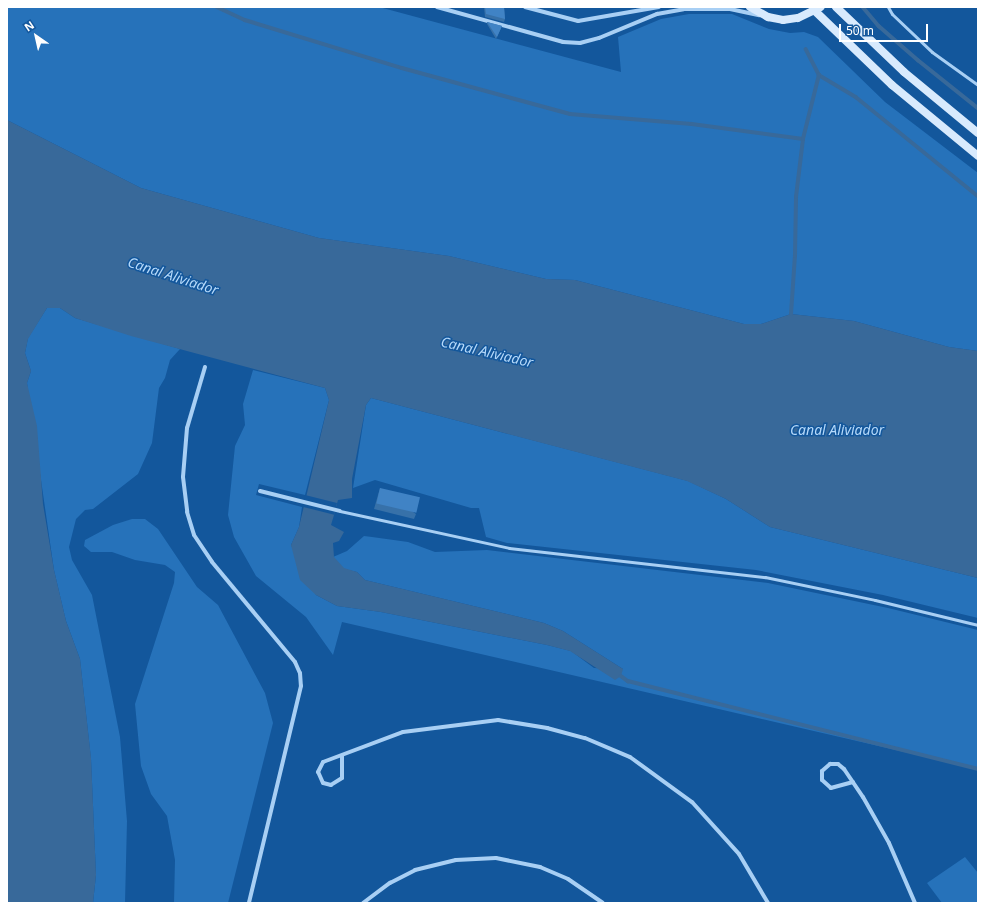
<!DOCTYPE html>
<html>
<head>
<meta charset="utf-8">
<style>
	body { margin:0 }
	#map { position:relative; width:985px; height:910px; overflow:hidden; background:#13579c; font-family:"Noto Sans",sans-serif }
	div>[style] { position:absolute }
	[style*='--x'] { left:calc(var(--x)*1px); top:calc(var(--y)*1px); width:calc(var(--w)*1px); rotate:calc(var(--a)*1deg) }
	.green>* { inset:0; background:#2672ba }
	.water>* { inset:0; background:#38699a }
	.pier>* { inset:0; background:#13579c; transform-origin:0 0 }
	.stream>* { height:3.5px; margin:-1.75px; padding:0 1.75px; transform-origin:1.75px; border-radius:1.75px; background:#38699a }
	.lane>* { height:3px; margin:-1.5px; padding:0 1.5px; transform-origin:1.5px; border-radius:1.5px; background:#a8cff4 }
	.street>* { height:4px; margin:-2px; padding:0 2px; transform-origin:2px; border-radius:2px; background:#a8cff4 }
	.secondary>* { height:8px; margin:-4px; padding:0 4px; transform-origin:4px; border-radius:4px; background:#d8eafd }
	.wall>* { inset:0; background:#3771a9 }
	.building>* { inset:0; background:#4083c5; transform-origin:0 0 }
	span { translate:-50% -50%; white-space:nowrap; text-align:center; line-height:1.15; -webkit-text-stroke:3px #13579c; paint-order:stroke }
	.water-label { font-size:14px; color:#b5d9fa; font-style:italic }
	.frame { position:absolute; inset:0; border:8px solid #fff; pointer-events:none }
	.north { position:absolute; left:16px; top:16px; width:40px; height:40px; -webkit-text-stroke:3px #13579c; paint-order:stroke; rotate:326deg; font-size:11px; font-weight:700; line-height:16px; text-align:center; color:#fff }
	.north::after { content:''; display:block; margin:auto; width:14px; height:18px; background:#fff; clip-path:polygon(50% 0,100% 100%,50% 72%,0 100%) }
	.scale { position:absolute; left:839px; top:24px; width:89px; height:18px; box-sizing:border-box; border:2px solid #fff; border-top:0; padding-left:5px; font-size:12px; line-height:14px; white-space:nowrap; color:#fff; -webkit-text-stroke:3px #13579c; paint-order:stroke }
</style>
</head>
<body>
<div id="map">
	<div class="green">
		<i style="clip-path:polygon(7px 7px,379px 7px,621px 72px,618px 37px,661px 19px,689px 14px,732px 14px,769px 29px,790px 33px,804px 32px,818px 37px,885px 102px,978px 173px,978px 351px,949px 347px,854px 321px,791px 314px,761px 324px,744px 324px,575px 280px,546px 279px,449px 256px,319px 238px,141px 188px,7px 120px)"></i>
		<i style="clip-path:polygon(47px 308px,60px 308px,75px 318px,180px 349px,170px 360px,165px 378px,159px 388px,152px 443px,138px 474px,93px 509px,85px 510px,76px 519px,69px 547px,72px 560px,92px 595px,120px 737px,127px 821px,125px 903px,93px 903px,96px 875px,91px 759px,80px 659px,66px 621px,54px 570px,27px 383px,31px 371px,25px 353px,28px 338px)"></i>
		<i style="clip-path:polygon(253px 370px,325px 388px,329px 400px,305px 495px,259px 484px,256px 495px,302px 507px,299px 527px,291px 545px,316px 595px,337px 606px,381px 612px,547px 645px,571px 651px,594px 668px,623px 669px,563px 631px,544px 623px,365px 580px,357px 572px,344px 569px,333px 557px,347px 551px,364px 536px,372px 537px,408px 542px,435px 552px,487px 550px,768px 583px,888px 608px,978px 630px,978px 769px,342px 622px,333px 655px,306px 617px,256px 576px,234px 537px,228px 515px,235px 446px,245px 425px,243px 404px)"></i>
		<i style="clip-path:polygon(371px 398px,688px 481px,726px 499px,770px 527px,978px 578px,978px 618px,883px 595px,756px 570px,507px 543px,486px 537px,479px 508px,471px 508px,375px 480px,353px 488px,366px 405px)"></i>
		<i style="clip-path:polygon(132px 519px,145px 519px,158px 529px,197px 587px,218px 605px,265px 693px,273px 723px,228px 903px,174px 903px,175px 860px,167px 816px,151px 794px,141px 766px,135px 704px,174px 583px,175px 572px,165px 565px,135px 560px,112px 552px,91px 552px,84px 546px,85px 540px,113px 525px)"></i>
		<i style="clip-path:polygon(965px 857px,978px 873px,978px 903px,942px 903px,927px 883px)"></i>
	</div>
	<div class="water">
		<i style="clip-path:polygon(7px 120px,141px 188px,319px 238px,449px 256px,546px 279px,575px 280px,744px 324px,761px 324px,791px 314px,854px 321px,949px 347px,978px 351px,978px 578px,770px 527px,726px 499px,687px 481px,371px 398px,366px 405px,352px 479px,352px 498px,338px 500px,334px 515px,331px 525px,344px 532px,339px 541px,333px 543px,334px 557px,344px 568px,357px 572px,365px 580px,544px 623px,563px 631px,623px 669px,621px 676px,615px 680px,570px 651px,547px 645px,381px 612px,337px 606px,316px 595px,300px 580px,291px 545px,299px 527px,329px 400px,325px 388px,131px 336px,75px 318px,60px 308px,47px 308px,28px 339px,25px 353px,31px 371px,27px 383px,37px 426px,43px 504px,54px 570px,66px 621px,80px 659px,91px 758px,96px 875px,93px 903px,7px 903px)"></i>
	</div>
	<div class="pier">
		<i style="left:305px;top:495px;width:33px;height:12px;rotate:14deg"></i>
	</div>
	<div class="stream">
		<i style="--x:217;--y:7;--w:31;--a:25"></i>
		<i style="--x:245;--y:20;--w:164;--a:17"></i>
		<i style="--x:402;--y:68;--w:174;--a:15.3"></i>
		<i style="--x:570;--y:114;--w:122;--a:4.7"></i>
		<i style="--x:692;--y:124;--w:112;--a:7.7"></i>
		<i style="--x:863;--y:7;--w:25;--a:50"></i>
		<i style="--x:879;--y:26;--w:52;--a:41.1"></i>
		<i style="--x:918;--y:60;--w:77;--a:38.7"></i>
		<i style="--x:806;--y:49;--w:29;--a:63"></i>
		<i style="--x:819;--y:75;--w:43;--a:30.7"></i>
		<i style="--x:856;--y:97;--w:157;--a:39.1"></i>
		<i style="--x:791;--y:314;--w:58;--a:-86.1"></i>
		<i style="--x:795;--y:256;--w:59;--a:-89"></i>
		<i style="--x:796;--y:197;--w:58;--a:-83.1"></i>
		<i style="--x:803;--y:139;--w:66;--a:-76"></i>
		<i style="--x:621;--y:676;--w:9;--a:36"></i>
		<i style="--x:628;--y:681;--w:361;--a:14.1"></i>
	</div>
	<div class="lane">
		<i style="--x:888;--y:7;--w:8;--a:60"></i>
		<i style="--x:892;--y:14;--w:55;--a:43.5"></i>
		<i style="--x:932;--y:52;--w:57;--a:35.7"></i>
		<i style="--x:340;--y:511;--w:173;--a:12.3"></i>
		<i style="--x:509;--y:548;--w:258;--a:6.5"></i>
		<i style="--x:765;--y:577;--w:112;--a:11.8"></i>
		<i style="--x:875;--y:600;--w:106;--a:13.6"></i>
	</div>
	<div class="street">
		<i style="--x:437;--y:7;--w:131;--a:15.5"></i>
		<i style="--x:563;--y:42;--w:17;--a:3"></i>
		<i style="--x:580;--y:43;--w:20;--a:-15"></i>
		<i style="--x:599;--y:38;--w:63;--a:-22.5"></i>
		<i style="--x:657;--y:14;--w:27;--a:-10"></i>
		<i style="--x:684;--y:9;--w:46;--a:0"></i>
		<i style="--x:730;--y:9;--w:30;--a:12"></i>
		<i style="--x:525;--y:7;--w:55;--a:14.8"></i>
		<i style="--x:578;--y:21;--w:82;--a:-9.8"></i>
		<i style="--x:205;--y:367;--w:64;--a:106.4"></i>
		<i style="--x:187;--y:428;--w:49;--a:94.7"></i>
		<i style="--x:183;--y:477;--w:35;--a:83"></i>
		<i style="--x:187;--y:512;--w:24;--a:73"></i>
		<i style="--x:194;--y:535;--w:32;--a:56"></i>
		<i style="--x:212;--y:562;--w:130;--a:50.3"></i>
		<i style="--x:295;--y:662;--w:12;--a:66"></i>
		<i style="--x:300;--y:673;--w:13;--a:86"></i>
		<i style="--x:301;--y:686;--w:223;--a:103.5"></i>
		<i style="--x:260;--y:491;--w:82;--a:14"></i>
		<i style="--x:342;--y:756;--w:22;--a:90"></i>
		<i style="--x:342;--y:778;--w:13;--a:148"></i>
		<i style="--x:331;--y:785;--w:8;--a:-166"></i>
		<i style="--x:323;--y:783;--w:12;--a:-114"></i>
		<i style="--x:318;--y:772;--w:11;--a:-63"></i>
		<i style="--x:323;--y:762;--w:85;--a:-20.6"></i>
		<i style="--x:403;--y:732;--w:96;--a:-7.2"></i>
		<i style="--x:498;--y:720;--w:50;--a:9.3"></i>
		<i style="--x:547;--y:728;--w:39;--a:15"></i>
		<i style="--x:585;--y:738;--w:49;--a:22.9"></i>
		<i style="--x:630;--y:757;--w:77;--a:36"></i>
		<i style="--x:692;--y:802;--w:70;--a:47.9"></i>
		<i style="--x:739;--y:854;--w:57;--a:59.4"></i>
		<i style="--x:853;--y:782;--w:23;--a:165"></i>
		<i style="--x:831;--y:788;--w:12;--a:-138"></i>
		<i style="--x:822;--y:780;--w:9;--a:-90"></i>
		<i style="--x:822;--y:771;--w:11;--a:-41"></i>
		<i style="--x:830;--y:764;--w:8;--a:0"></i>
		<i style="--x:838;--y:764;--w:8;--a:40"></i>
		<i style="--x:844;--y:769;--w:34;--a:56"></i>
		<i style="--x:863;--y:797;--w:53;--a:60.5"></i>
		<i style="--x:889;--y:843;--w:65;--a:66.6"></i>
		<i style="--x:363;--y:903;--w:34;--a:-37"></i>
		<i style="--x:390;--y:883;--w:28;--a:-27"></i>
		<i style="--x:415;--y:870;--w:42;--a:-13.7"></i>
		<i style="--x:456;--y:860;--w:40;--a:-2.9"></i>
		<i style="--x:496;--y:858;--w:45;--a:11.6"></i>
		<i style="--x:540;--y:867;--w:30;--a:23"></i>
		<i style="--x:568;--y:879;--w:42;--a:34.4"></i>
	</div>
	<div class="secondary">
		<i style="--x:750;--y:7;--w:21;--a:29"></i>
		<i style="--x:768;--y:17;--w:15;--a:11"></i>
		<i style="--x:783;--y:20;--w:15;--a:-8"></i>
		<i style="--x:798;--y:18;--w:25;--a:-26"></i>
		<i style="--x:836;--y:7;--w:94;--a:43.7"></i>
		<i style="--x:904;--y:72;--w:96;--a:39.5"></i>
		<i style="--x:815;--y:11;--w:107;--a:43.9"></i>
		<i style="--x:892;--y:85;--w:112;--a:39.5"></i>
	</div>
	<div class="wall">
		<i style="clip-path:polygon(484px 7px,504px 7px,505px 19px,504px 22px,485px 17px)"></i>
		<i style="clip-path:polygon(487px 22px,502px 26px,496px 39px,487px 24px)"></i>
		<i style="clip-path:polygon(380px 488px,416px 514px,414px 519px,374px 509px)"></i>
	</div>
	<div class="building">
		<i style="clip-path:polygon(485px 7px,504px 7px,505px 19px,486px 14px)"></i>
		<i style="clip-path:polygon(487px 22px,502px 26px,497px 37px)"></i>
		<i style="left:380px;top:488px;width:41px;height:16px;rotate:13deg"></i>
	</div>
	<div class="water-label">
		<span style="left:173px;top:276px;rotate:18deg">Canal Aliviador</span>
		<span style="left:487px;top:352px;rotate:13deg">Canal Aliviador</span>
		<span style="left:837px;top:430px">Canal Aliviador</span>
	</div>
	<div class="frame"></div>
	<div class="north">N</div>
	<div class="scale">50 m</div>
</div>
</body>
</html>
